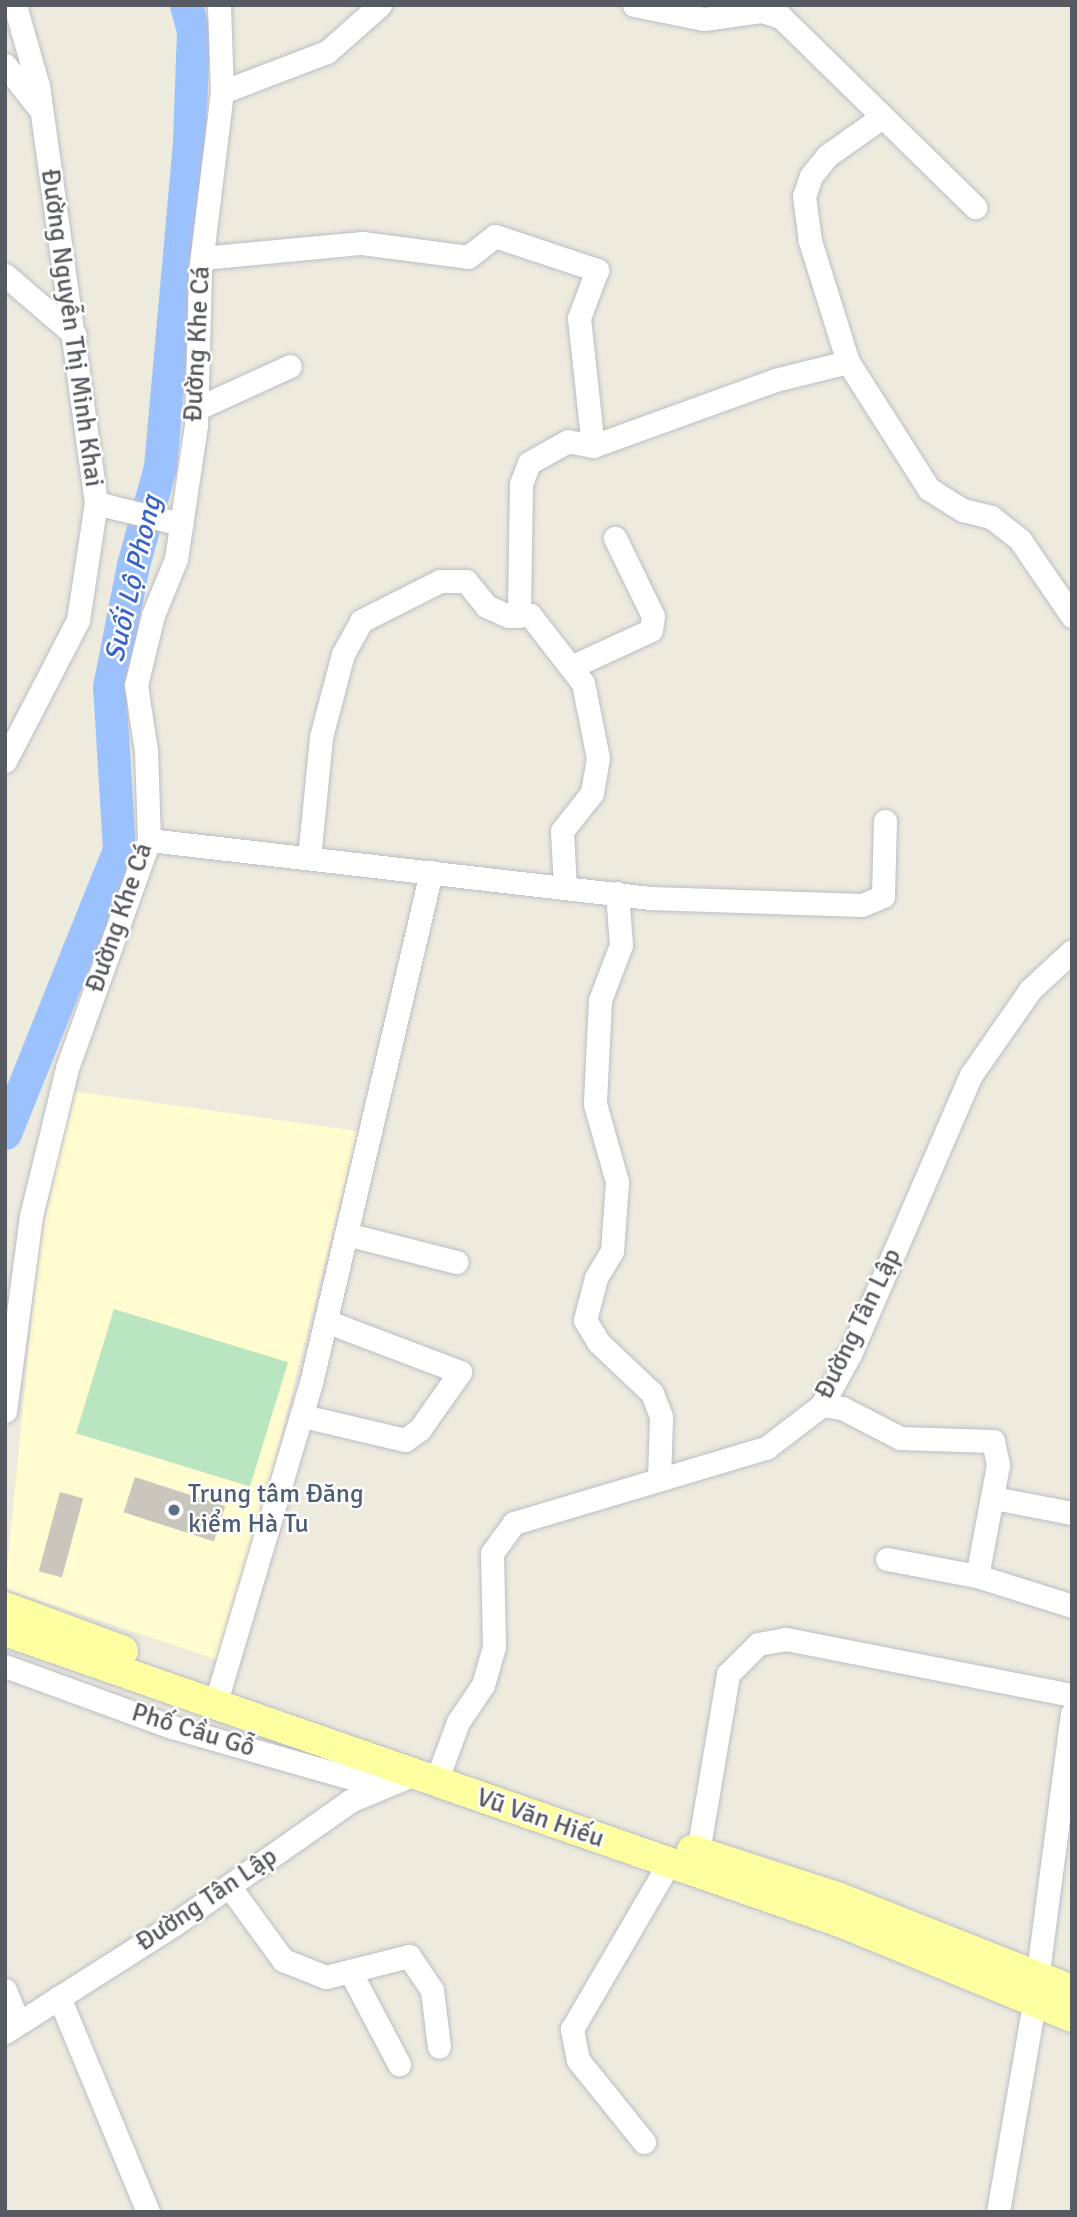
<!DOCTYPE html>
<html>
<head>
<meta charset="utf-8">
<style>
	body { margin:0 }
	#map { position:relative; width:1077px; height:2217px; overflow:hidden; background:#ecebde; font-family:Signika,sans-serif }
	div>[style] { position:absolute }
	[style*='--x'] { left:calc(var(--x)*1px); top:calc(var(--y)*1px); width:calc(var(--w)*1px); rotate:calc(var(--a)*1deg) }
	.commercial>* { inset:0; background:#fffcd0 }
	.green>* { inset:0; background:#b9e6c0; transform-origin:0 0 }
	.river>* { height:33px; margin:-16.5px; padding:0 16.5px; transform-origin:16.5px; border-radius:16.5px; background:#9bc2ff }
	.building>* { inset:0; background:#c9c7bd; transform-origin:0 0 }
	.roads { filter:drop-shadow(0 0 2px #bcbdc4) drop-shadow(0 0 2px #bcbdc4) }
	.minor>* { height:23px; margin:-11.5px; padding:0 11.5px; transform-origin:11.5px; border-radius:11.5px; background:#fff }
	.major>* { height:30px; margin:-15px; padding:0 15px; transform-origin:15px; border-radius:15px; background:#feffa0 }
	.dots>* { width:19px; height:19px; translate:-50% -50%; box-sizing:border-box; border:4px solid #fff; border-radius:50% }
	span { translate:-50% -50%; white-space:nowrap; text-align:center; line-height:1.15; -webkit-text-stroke:5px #fff; paint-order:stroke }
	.street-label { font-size:26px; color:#585a61 }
	.service-label { font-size:26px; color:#4e5e75 }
	.left { translate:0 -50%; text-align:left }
	.water-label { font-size:28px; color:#3965c7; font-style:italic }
	.frame { position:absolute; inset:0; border:7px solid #585a61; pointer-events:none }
</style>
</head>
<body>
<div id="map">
	<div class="commercial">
		<i style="clip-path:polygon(72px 1091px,358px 1131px,261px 1515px,218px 1660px,5px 1589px,38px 1253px)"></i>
	</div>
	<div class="green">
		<i style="left:114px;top:1309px;width:182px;height:130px;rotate:17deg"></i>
	</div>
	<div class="river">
		<i style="--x:5;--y:1133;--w:306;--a:-68.1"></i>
		<i style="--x:119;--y:849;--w:162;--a:-93.5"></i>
		<i style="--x:109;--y:687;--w:124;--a:-78.9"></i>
		<i style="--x:133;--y:565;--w:102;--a:-74.6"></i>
		<i style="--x:160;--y:467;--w:328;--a:-84.9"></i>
		<i style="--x:189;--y:140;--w:109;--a:-87.9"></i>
		<i style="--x:193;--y:31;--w:27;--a:-105"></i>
	</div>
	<div class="building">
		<i style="left:135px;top:1477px;width:95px;height:37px;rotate:18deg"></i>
		<i style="left:60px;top:1492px;width:24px;height:82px;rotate:15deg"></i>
	</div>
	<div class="roads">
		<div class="minor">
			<i style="--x:634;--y:5;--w:71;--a:11.3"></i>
			<i style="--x:704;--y:19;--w:59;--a:-7.9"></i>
			<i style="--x:762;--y:11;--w:20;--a:18"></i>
			<i style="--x:781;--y:17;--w:272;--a:44.4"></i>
			<i style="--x:5;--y:65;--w:56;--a:51.5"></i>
			<i style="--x:222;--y:92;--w:112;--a:-20.9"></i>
			<i style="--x:327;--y:52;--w:71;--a:-41.6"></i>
			<i style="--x:882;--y:117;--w:67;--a:144.7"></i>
			<i style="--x:827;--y:156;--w:26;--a:129"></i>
			<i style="--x:811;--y:176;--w:21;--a:109"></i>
			<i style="--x:804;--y:196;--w:45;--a:82.4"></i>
			<i style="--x:810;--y:241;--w:127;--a:72.6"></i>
			<i style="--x:848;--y:362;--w:151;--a:57.5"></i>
			<i style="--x:929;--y:489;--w:40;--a:32"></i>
			<i style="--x:963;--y:510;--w:29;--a:14"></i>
			<i style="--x:991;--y:517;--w:37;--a:38"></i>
			<i style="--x:1020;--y:540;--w:92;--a:55.6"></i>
			<i style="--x:202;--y:258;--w:161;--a:-5.4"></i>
			<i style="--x:362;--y:243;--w:107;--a:7.5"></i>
			<i style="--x:468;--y:257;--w:34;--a:-38"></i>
			<i style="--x:495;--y:236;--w:108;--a:18.4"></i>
			<i style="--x:597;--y:270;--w:51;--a:110.6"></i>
			<i style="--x:579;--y:318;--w:129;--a:83.8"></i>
			<i style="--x:593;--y:446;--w:25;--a:-169"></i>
			<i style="--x:568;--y:441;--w:45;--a:150.6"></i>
			<i style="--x:529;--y:463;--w:22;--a:111"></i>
			<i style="--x:521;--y:484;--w:132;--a:90.9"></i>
			<i style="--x:5;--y:275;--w:92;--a:40.6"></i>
			<i style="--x:196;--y:409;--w:103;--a:-24.6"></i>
			<i style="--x:593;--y:446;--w:194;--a:-19.9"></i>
			<i style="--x:775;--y:380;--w:75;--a:-13.9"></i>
			<i style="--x:96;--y:503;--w:88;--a:13.9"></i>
			<i style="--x:571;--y:667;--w:88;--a:-24.8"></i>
			<i style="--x:651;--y:630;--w:14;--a:-82"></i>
			<i style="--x:653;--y:616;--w:87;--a:-116"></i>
			<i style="--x:5;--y:761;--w:159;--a:-62.6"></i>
			<i style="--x:78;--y:620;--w:118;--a:-81.3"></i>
			<i style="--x:96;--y:503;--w:421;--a:-97.9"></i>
			<i style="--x:38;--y:86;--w:84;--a:-105.9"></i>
			<i style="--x:149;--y:840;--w:504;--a:6.6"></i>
			<i style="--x:650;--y:898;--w:212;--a:1.9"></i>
			<i style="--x:862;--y:905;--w:23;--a:-23"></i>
			<i style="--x:883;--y:896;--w:75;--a:-88.5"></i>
			<i style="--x:309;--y:858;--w:122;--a:-84.3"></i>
			<i style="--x:321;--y:737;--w:86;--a:-75.2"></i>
			<i style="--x:343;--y:654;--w:38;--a:-61"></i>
			<i style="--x:361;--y:621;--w:89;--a:-26.9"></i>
			<i style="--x:440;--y:581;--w:26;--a:0"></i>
			<i style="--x:466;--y:581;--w:32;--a:51"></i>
			<i style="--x:486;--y:606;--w:24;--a:24"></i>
			<i style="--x:508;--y:616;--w:22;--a:-3"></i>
			<i style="--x:530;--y:615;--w:86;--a:52.1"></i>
			<i style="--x:583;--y:683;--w:76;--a:78.7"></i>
			<i style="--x:598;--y:758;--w:36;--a:100"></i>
			<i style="--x:592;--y:793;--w:48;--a:128.3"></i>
			<i style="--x:562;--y:831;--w:57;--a:87"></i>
			<i style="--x:617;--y:893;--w:52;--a:85.6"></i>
			<i style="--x:621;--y:945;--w:59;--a:110.9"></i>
			<i style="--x:600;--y:1000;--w:104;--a:92.8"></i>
			<i style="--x:595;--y:1104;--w:81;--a:74.2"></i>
			<i style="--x:617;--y:1182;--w:69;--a:94.1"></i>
			<i style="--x:612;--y:1251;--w:31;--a:121"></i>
			<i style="--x:596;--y:1278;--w:43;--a:104.7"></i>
			<i style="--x:585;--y:1320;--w:26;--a:59"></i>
			<i style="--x:598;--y:1342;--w:74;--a:43.4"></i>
			<i style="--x:652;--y:1393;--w:26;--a:69"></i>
			<i style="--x:661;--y:1417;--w:62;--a:91.8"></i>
			<i style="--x:346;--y:1234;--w:114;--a:14.2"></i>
			<i style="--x:822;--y:1405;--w:20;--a:9"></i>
			<i style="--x:842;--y:1408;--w:65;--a:27.3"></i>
			<i style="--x:900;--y:1438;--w:93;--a:1.8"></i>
			<i style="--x:993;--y:1441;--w:25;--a:78"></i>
			<i style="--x:998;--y:1465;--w:113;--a:100.7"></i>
			<i style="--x:5;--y:1411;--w:197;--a:-82.4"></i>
			<i style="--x:31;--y:1216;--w:152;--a:-76.3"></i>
			<i style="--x:67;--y:1068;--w:242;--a:-70.2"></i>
			<i style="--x:149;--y:840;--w:89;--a:-91.9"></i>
			<i style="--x:146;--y:751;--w:67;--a:-98.6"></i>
			<i style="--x:136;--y:685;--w:72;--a:-76.3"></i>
			<i style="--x:153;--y:615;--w:61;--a:-67.7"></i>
			<i style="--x:176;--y:559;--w:135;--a:-81.5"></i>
			<i style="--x:196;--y:425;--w:154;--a:-88.5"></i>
			<i style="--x:200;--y:271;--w:180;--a:-83"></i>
			<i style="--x:222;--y:92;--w:87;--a:-92"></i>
			<i style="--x:303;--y:1416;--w:105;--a:13.2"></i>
			<i style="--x:405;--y:1440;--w:19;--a:-36"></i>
			<i style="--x:420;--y:1429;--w:70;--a:-54.9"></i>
			<i style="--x:460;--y:1372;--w:143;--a:-159.2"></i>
			<i style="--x:994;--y:1498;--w:79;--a:10.9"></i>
			<i style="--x:887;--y:1559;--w:92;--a:10.7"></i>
			<i style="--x:977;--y:1576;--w:100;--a:17.5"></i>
			<i style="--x:5;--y:1666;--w:178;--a:20.1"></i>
			<i style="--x:172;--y:1727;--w:219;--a:15.9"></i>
			<i style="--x:220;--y:1688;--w:318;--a:-73.4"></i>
			<i style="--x:311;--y:1383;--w:525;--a:-76.78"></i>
			<i style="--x:441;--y:1768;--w:49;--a:-69.7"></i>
			<i style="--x:458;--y:1722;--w:45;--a:-56"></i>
			<i style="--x:483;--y:1685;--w:40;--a:-74"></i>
			<i style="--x:494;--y:1647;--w:94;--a:-91.2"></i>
			<i style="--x:492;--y:1553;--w:37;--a:-54"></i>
			<i style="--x:514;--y:1523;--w:263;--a:-16.6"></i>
			<i style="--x:766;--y:1448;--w:71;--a:-37.5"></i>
			<i style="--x:822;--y:1405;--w:60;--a:-61.3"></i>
			<i style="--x:851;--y:1352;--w:302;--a:-66.6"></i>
			<i style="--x:971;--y:1075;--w:103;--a:-55.2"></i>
			<i style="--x:1030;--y:990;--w:57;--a:-42.9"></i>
			<i style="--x:698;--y:1852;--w:181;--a:-80.4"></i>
			<i style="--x:728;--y:1674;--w:42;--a:-45"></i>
			<i style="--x:758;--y:1644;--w:28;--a:-10"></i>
			<i style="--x:786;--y:1639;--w:291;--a:11.1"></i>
			<i style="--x:229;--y:1886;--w:92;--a:53.9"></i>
			<i style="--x:283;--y:1960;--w:46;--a:21.6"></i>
			<i style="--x:326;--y:1977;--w:86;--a:-14.2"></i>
			<i style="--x:409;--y:1956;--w:41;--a:55.9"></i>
			<i style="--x:432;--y:1990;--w:57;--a:83"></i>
			<i style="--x:352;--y:1975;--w:101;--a:62.2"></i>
			<i style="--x:1037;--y:1979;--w:268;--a:-82.5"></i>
			<i style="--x:5;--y:1990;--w:35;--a:68"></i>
			<i style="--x:59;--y:1997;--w:233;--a:67.5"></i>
			<i style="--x:5;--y:2032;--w:203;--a:-32.5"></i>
			<i style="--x:176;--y:1923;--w:213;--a:-35"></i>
			<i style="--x:350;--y:1801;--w:67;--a:-22.8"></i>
			<i style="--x:644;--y:2142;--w:105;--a:-128.8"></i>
			<i style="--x:578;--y:2060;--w:32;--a:-101"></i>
			<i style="--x:572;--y:2029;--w:192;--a:-59.7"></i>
			<i style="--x:998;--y:2212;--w:212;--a:-80.2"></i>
		</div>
		<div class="major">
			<i style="--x:5;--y:1607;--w:126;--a:20.4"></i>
			<i style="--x:5;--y:1631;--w:887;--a:19.21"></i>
			<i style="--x:843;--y:1923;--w:248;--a:22.3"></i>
			<i style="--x:692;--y:1850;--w:152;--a:18"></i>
			<i style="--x:837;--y:1897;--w:253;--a:21.6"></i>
		</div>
	</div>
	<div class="dots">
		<i style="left:174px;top:1510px;background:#5c6f8a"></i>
	</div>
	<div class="street-label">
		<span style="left:71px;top:328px;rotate:82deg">Đường Nguyễn Thị Minh Khai</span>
		<span style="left:198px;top:344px;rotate:-87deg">Đường Khe Cá</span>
		<span style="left:120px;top:918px;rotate:-71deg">Đường Khe Cá</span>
		<span style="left:859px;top:1324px;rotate:-64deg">Đường Tân Lập</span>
		<span style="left:193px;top:1731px;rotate:17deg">Phố Cầu Gỗ</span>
		<span style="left:540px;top:1819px;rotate:19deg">Vũ Văn Hiếu</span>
		<span style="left:207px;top:1900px;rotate:-34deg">Đường Tân Lập</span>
	</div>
	<div class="service-label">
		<span class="left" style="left:188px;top:1510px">Trung tâm Đăng<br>kiểm Hà Tu</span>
	</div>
	<div class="water-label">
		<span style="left:133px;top:579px;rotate:-77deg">Suối Lộ Phong</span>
	</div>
	<div class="frame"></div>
</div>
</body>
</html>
